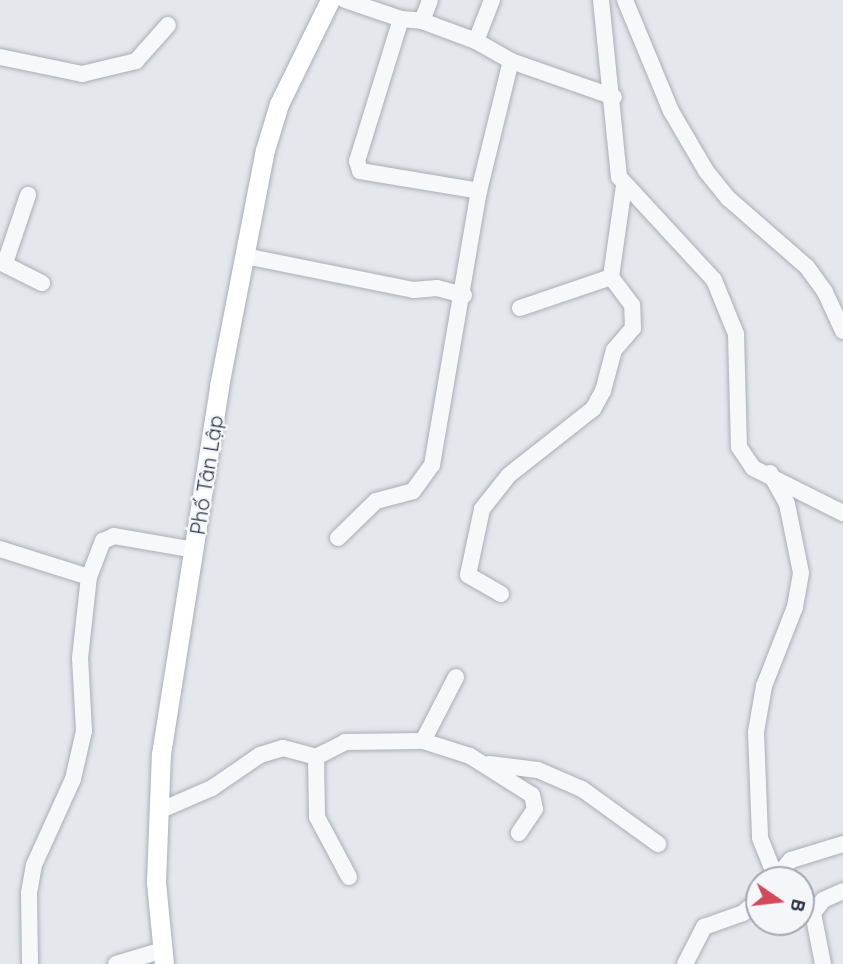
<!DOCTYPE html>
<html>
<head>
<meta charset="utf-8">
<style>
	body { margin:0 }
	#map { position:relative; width:843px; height:964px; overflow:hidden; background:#e4e7ec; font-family:Quicksand,sans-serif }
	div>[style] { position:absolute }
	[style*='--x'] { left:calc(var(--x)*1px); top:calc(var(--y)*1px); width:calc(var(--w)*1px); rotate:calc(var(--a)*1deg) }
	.roads { filter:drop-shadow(0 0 2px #a9aeb7) drop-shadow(0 0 2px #a9aeb7) }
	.minor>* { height:16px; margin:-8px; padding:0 8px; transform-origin:8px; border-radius:8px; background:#f7f8fa }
	.major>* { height:19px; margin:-9.5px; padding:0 9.5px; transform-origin:9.5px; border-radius:9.5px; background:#fff }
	span { translate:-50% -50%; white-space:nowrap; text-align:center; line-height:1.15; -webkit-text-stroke:5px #f4f6f9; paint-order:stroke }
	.street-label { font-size:21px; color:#2b3445 }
	.north { position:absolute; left:745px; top:866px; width:70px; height:70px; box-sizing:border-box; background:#f4f6f9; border:2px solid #a4a8b1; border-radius:50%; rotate:104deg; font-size:19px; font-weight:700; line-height:28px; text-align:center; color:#2b3445 }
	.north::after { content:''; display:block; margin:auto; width:24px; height:32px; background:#d1495b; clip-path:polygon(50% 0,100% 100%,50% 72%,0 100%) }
</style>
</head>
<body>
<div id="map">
	<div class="roads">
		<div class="minor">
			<i style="--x:345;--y:0;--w:59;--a:18.7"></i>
			<i style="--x:401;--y:19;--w:21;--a:5"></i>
			<i style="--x:422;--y:21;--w:58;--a:20.3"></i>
			<i style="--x:476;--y:41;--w:40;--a:29.7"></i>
			<i style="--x:511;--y:61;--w:109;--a:19.3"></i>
			<i style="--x:601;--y:0;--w:178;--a:84.2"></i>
			<i style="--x:619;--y:177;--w:140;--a:47.3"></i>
			<i style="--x:714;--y:280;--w:58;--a:67.8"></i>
			<i style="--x:736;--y:334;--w:113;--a:88.5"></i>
			<i style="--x:739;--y:447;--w:25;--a:56"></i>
			<i style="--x:753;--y:468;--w:101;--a:26.6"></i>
			<i style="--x:625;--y:0;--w:120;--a:67.5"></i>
			<i style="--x:671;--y:111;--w:69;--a:59.7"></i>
			<i style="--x:706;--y:171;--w:36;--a:51"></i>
			<i style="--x:729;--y:199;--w:103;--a:41.1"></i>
			<i style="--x:807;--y:267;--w:31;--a:54"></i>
			<i style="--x:825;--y:292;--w:43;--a:65.2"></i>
			<i style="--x:401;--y:19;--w:149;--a:107.2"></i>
			<i style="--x:357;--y:161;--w:10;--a:73"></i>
			<i style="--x:360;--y:171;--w:121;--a:9.5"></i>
			<i style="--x:422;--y:21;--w:22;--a:-69"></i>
			<i style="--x:476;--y:41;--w:44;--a:-68.7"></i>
			<i style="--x:0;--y:57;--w:84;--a:11.7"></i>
			<i style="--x:82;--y:74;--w:56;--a:-13.5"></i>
			<i style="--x:136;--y:61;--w:48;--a:-48.4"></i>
			<i style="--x:245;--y:256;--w:172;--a:11.4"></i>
			<i style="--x:414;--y:290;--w:23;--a:-5"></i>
			<i style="--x:437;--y:288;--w:28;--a:15"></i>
			<i style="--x:0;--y:262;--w:47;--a:26.6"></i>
			<i style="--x:5;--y:263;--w:72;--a:-71.3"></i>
			<i style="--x:520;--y:308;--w:96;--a:-18.8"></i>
			<i style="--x:770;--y:473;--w:35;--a:61"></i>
			<i style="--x:787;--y:504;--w:70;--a:78.5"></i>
			<i style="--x:801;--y:573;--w:35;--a:100"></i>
			<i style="--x:795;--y:607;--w:85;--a:111.4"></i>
			<i style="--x:764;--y:686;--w:47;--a:99.9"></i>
			<i style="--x:756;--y:732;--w:106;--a:87.8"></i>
			<i style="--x:760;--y:838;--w:43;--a:68.2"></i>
			<i style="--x:338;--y:538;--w:53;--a:-44.2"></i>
			<i style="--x:376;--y:501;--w:38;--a:-15"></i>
			<i style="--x:413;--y:491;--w:32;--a:-54"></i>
			<i style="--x:432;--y:465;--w:274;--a:-80.3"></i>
			<i style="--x:478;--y:195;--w:138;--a:-76.2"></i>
			<i style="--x:0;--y:549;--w:93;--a:17.5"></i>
			<i style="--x:501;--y:594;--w:38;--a:-150"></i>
			<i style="--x:468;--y:575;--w:67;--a:-78"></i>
			<i style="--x:482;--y:509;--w:43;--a:-51.5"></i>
			<i style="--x:509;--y:475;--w:107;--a:-38.2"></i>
			<i style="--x:593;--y:409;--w:21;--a:-61"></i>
			<i style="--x:603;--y:391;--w:42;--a:-75"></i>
			<i style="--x:614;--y:350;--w:29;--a:-49"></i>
			<i style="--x:633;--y:328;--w:23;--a:-92"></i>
			<i style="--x:632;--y:305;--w:35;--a:-127"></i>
			<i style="--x:611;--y:277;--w:92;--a:-81.9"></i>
			<i style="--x:423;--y:741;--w:72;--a:-62.7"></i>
			<i style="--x:316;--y:757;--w:60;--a:89"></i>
			<i style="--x:317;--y:817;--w:68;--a:61.9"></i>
			<i style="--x:489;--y:764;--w:49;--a:7"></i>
			<i style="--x:538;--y:770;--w:48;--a:23.4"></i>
			<i style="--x:582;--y:789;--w:94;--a:35.9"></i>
			<i style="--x:159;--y:811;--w:58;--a:-23.5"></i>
			<i style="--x:212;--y:788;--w:58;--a:-34.5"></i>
			<i style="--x:260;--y:755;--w:24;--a:-17"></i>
			<i style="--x:283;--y:748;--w:34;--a:15"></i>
			<i style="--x:316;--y:757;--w:33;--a:-27"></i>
			<i style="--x:345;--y:742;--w:78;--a:-0.7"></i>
			<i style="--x:423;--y:741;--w:49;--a:17.7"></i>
			<i style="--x:470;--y:756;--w:73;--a:32.2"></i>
			<i style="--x:532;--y:795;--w:14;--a:78"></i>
			<i style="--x:535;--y:809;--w:29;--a:124"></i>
			<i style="--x:774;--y:880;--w:26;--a:-50"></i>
			<i style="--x:791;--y:860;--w:54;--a:-17.1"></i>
			<i style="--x:30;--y:964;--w:71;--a:-90.8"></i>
			<i style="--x:29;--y:893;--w:28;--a:-80"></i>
			<i style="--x:34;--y:865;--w:94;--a:-65.6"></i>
			<i style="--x:73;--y:779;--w:49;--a:-77.1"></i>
			<i style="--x:84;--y:731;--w:73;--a:-93.1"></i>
			<i style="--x:80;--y:658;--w:81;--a:-83.7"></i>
			<i style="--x:89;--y:577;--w:39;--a:-69"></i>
			<i style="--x:103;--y:541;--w:12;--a:-24"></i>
			<i style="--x:114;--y:536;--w:82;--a:9.8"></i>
			<i style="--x:116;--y:964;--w:49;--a:-16.6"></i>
			<i style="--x:685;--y:964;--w:42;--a:-62.8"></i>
			<i style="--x:704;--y:927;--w:41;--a:-19.7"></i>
			<i style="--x:743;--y:913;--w:21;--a:-39"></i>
			<i style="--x:823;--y:964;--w:52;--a:-101.1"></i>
			<i style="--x:813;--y:913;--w:16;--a:-52"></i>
			<i style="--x:823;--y:900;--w:22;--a:-24"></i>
		</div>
		<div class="major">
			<i style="--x:164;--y:964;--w:82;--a:-95.6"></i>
			<i style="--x:156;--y:882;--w:128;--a:-87.8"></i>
			<i style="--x:161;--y:754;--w:373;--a:-81"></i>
			<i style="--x:219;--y:386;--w:240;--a:-79"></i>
			<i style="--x:265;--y:150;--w:48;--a:-73.1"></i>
			<i style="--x:279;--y:104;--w:116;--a:-63.9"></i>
		</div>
	</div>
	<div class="street-label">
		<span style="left:206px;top:475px;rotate:-81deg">Phố Tân Lập</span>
	</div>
	<div class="north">B</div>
</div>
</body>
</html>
